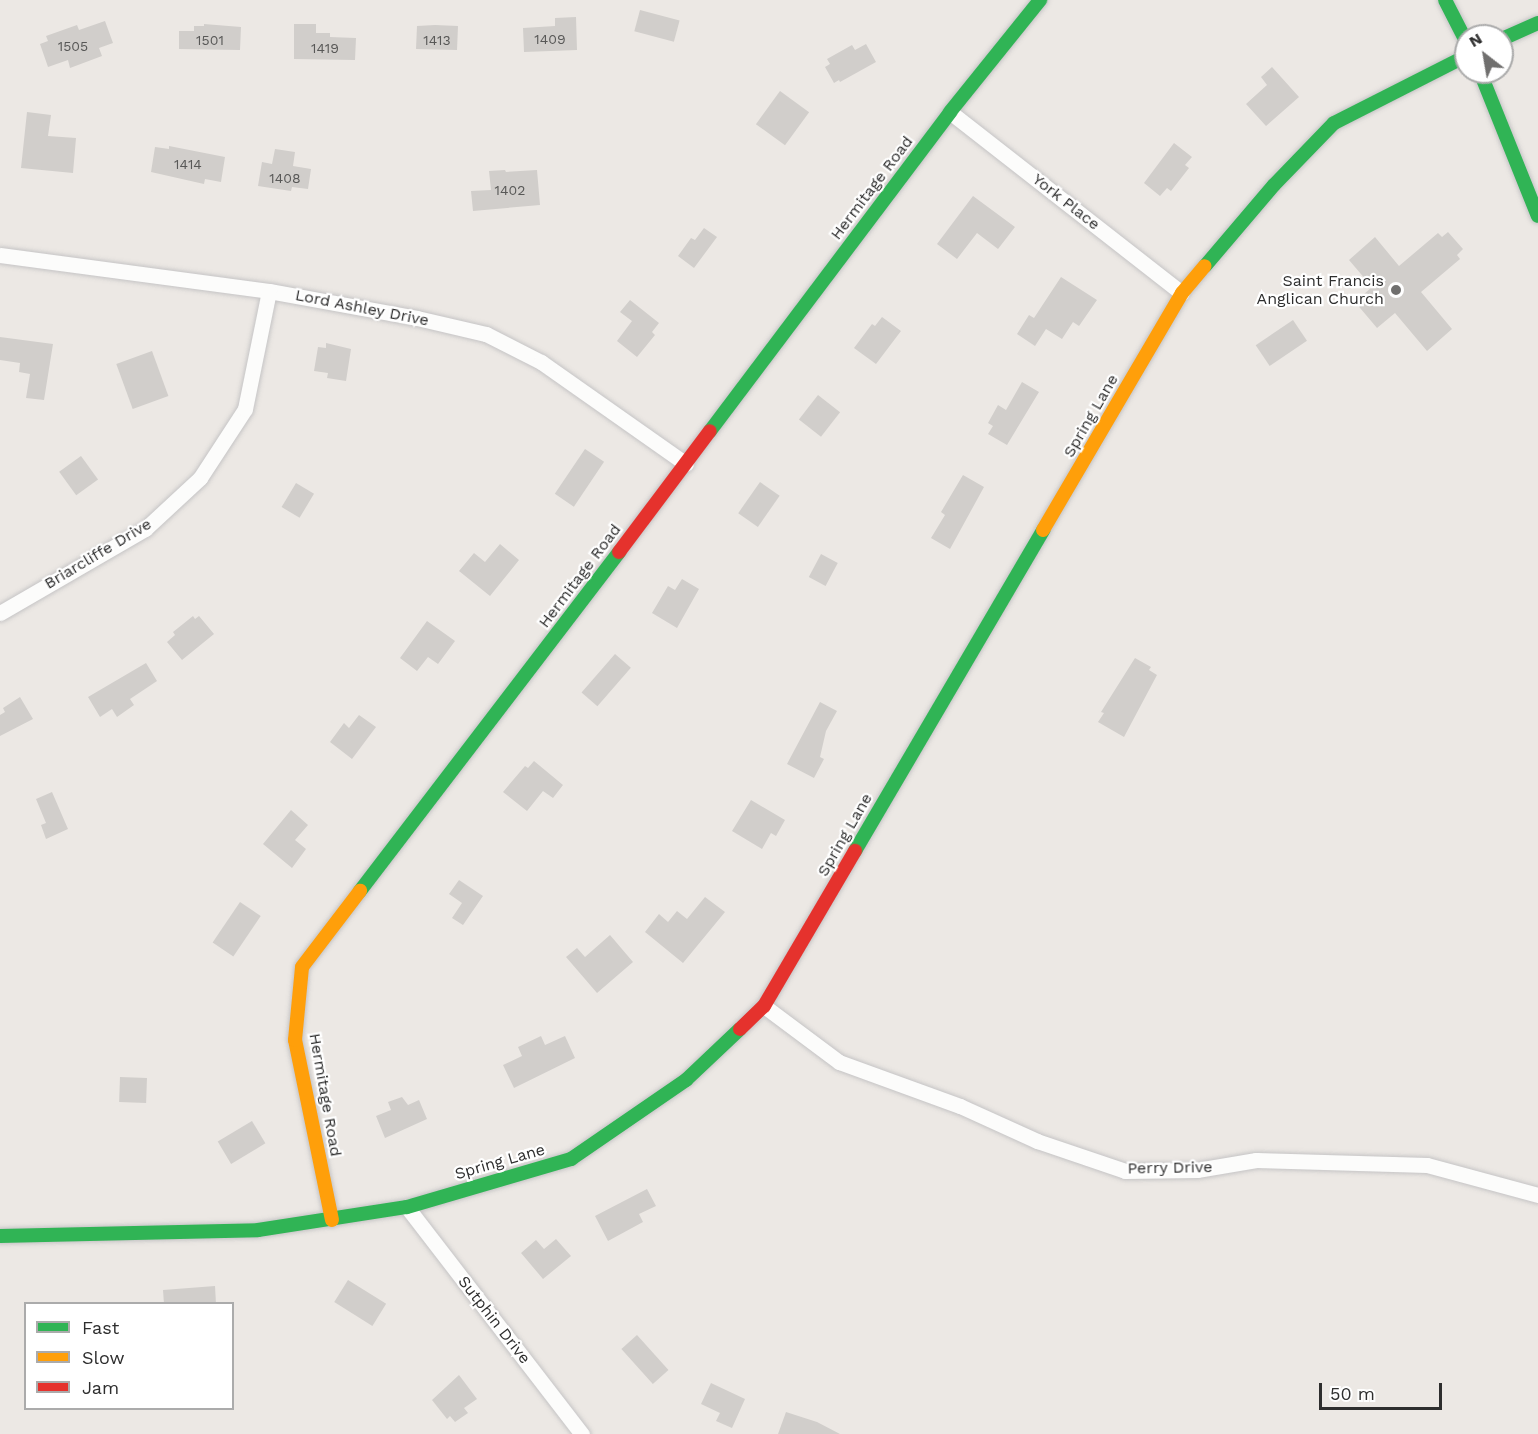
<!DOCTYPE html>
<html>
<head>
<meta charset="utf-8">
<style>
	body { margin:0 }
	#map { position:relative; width:1538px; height:1434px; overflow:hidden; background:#ece8e4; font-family:"Work Sans",sans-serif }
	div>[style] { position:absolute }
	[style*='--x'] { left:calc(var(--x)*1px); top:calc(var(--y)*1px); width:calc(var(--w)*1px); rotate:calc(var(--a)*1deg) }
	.building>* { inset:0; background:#d1cecb; transform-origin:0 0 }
	.roads { filter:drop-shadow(0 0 2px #c5c4c5) drop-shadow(0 0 2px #c5c4c5) }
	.street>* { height:15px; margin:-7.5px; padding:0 7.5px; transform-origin:7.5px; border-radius:7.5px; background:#fcfcfb }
	.fast>* { height:14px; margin:-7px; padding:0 7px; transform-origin:7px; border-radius:7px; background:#30b455 }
	.slow>* { height:14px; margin:-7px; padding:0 7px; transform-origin:7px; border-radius:7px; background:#ff9f0a }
	.jam>* { height:14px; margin:-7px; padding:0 7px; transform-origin:7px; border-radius:7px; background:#e5322d }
	.dots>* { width:16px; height:16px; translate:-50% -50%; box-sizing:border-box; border:3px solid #fff; border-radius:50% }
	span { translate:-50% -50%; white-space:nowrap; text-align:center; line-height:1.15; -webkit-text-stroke:4.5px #fff; paint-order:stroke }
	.number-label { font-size:14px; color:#585857 }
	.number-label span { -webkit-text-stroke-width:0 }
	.street-label { font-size:16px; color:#2e2e2e }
	.poi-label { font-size:16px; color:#2e2e2e }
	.right { translate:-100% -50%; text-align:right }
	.legend { position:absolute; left:24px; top:1302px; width:210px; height:108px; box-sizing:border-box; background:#fff; border:2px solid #ababab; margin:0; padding:8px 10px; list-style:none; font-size:18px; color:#2e2e2e }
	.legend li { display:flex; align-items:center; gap:12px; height:30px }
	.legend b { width:30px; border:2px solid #ababab }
	.north { position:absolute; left:1454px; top:24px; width:60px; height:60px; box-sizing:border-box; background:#fff; border:2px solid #ababab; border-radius:50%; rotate:329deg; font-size:16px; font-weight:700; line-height:24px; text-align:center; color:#2e2e2e }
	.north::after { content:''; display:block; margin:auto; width:21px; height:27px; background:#706f6e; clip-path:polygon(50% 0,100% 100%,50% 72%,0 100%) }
	.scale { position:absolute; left:1319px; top:1383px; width:123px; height:27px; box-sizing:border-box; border:3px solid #2e2e2e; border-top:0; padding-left:8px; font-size:18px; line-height:21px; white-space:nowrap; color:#2e2e2e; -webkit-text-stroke:4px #fff; paint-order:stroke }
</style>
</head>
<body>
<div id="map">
	<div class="building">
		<i style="left:640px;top:10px;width:41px;height:22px;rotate:15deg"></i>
		<i style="clip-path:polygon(576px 17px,577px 50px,524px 52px,523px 28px,555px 26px,555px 18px)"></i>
		<i style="clip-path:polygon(105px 21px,113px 43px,99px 48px,102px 56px,70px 68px,68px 60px,48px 67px,40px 44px,48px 41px,46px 36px,77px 25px,79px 30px)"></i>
		<i style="clip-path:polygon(204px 24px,241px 27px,240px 50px,179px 49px,179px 31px,194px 31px,194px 26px,204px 26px)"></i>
		<i style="clip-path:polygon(294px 24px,316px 24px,316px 33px,330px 33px,330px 37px,356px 38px,355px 60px,294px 59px)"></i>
		<i style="clip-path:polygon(435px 25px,458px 26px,457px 50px,416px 49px,417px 26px)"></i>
		<i style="clip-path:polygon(866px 44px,876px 62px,840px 82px,839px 80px,834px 83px,825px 67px,830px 64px,827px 59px,852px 45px,855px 50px)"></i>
		<i style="clip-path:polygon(1272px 67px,1299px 97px,1266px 126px,1246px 104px,1267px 85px,1261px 77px)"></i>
		<i style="left:780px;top:91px;width:36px;height:41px;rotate:36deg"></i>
		<i style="clip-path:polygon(27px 112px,51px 115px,48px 136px,76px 138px,73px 173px,21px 168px)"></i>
		<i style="clip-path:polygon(1174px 143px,1192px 157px,1185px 165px,1189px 168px,1171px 191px,1167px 188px,1160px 196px,1144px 183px)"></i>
		<i style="clip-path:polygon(169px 146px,225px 157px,221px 182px,205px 179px,204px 184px,151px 172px,155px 147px,169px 149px)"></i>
		<i style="clip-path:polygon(275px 149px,295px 152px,293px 166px,311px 169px,308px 189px,292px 187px,291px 191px,258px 186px,262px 162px,272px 164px)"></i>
		<i style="clip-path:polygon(505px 170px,506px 172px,537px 170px,540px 205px,473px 211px,471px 191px,491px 190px,489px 171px)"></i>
		<i style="clip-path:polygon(973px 196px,1015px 227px,998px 249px,977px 233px,957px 259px,937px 244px)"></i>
		<i style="clip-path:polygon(704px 228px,717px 237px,694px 268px,678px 256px,691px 238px,695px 240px)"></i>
		<i style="clip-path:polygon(1448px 232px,1463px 249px,1457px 255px,1460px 259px,1421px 292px,1452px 329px,1427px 351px,1395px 313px,1377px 328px,1355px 302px,1372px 287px,1349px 260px,1375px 237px,1399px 266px,1438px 233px,1442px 237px)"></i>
		<i style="clip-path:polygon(1061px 277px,1097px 300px,1079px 326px,1073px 322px,1062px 339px,1046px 329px,1035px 346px,1017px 334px,1029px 315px,1034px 318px)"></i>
		<i style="clip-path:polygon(630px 300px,659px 323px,652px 332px,655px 335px,637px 357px,617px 341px,632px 321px,620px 312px)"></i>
		<i style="clip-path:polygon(882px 317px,901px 331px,876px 364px,854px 348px,872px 324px,875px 326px)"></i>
		<i style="left:1293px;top:320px;width:25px;height:45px;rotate:56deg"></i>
		<i style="clip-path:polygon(0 337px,53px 344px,44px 400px,26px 398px,30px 374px,19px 372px,20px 363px,0 360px)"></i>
		<i style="clip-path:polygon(326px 343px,351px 349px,346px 381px,327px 378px,328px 373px,314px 371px,318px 347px,326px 348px)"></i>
		<i style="left:152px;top:351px;width:48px;height:38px;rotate:70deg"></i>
		<i style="clip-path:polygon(1022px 382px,1039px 392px,1007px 445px,988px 434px,993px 426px,988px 423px,998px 405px,1006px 410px)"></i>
		<i style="left:818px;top:395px;width:28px;height:31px;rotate:38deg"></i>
		<i style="left:585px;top:449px;width:23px;height:54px;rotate:34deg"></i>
		<i style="left:81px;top:456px;width:29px;height:27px;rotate:54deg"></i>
		<i style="clip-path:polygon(963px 475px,984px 487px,950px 549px,931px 538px,945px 515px,941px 512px)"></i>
		<i style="left:760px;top:482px;width:24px;height:38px;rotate:35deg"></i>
		<i style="left:296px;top:483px;width:21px;height:28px;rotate:31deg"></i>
		<i style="clip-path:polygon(500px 544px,519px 560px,490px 596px,459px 571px,474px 553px,485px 562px)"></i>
		<i style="left:821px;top:554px;width:19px;height:26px;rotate:28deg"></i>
		<i style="clip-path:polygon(682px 579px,699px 589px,677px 628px,652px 613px,668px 586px,675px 590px)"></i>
		<i style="clip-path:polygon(193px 616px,195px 619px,199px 616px,214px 634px,182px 660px,167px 642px,175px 635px,173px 632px)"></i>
		<i style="clip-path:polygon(427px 621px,455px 641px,438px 664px,428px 657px,417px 671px,400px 658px)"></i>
		<i style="left:615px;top:654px;width:21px;height:51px;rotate:41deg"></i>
		<i style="clip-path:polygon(1135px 658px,1151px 667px,1149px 670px,1157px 675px,1124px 737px,1098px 722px,1104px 713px,1101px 712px)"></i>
		<i style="clip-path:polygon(146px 663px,157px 681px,130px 699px,134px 705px,117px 717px,112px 709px,100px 717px,88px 697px)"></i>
		<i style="clip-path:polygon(20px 697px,33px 719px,0 736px,0 715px,5px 712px,3px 708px)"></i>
		<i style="clip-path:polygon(820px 702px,837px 711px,826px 731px,820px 757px,824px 759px,814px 778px,787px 764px)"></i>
		<i style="clip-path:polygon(359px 715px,376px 727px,352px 759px,330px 742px,344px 723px,349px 728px)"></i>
		<i style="clip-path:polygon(534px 761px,563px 785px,553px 798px,543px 791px,527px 811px,503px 792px,525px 766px,528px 768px)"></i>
		<i style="clip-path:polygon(52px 792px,68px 829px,46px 839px,41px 825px,46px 823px,36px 799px)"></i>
		<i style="clip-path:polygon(751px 800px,785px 820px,776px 836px,771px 833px,762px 849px,732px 831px)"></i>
		<i style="clip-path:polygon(291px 810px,308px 825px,295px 840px,306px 849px,292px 868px,263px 844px)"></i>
		<i style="clip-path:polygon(459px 880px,483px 896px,463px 925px,452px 918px,462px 903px,449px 894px)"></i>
		<i style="clip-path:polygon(705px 897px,725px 912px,683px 963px,645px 932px,659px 914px,668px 922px,677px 911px,687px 919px)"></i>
		<i style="left:240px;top:902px;width:25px;height:49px;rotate:34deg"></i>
		<i style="clip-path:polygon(610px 935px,633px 962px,597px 993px,566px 957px,577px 948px,585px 957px)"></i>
		<i style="clip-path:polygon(541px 1036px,545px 1045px,565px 1036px,575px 1058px,514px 1088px,503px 1065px,522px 1056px,518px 1047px)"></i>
		<i style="left:120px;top:1077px;width:27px;height:25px;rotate:2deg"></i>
		<i style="clip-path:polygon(402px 1097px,408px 1105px,419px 1100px,427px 1119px,385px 1138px,376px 1116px,391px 1110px,388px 1102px)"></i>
		<i style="left:252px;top:1121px;width:26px;height:40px;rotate:59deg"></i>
		<i style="clip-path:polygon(647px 1189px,656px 1206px,639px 1214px,643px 1222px,608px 1241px,595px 1216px)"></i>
		<i style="clip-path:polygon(556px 1239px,571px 1256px,543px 1279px,521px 1253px,536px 1240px,544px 1249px)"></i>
		<i style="left:348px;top:1280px;width:45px;height:26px;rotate:32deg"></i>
		<i style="clip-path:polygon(215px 1286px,216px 1304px,164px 1304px,163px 1290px)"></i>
		<i style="left:637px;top:1335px;width:47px;height:21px;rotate:48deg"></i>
		<i style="clip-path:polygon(459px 1375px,477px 1399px,464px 1408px,468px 1413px,455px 1422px,450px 1416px,447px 1419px,432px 1400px)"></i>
		<i style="clip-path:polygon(711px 1383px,745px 1399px,732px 1428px,716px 1421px,720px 1413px,701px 1404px)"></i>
		<i style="clip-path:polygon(786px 1412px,817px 1422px,840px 1434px,778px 1434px)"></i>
	</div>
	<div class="roads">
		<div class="street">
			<i style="--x:950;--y:112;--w:294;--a:38"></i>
			<i style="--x:0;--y:255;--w:271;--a:7.6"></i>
			<i style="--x:269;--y:291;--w:150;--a:10.3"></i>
			<i style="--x:417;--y:318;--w:71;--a:13.1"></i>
			<i style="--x:486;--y:334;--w:62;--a:27"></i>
			<i style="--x:541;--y:362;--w:177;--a:35.1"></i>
			<i style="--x:0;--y:613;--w:168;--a:-30.1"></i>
			<i style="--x:145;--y:529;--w:75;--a:-42.8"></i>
			<i style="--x:200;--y:478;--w:82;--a:-56.9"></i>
			<i style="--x:245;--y:409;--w:120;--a:-78.5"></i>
			<i style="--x:764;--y:1006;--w:94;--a:36.7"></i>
			<i style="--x:839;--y:1062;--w:129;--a:20"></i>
			<i style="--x:960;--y:1106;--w:85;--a:24.4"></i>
			<i style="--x:1037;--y:1141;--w:93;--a:18.8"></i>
			<i style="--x:1125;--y:1171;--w:72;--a:-0.8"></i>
			<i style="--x:1197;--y:1170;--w:60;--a:-9.6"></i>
			<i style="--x:1256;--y:1160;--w:171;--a:1.7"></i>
			<i style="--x:1427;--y:1165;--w:115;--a:15.1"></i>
			<i style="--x:407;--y:1207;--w:287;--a:52.4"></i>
		</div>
		<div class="fast">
			<i style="--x:1445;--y:0;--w:46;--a:62.9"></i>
			<i style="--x:1502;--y:39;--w:39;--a:-24"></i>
			<i style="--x:1480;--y:72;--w:155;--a:68.1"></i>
			<i style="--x:1205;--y:266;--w:106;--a:-49.6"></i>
			<i style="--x:1274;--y:185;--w:86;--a:-45.9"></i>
			<i style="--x:1334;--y:123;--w:148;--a:-26.9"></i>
			<i style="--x:710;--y:431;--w:399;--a:-53"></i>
			<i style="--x:950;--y:112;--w:144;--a:-51.2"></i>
			<i style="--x:855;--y:851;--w:372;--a:-59.6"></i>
			<i style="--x:360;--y:891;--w:427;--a:-52.6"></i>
			<i style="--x:0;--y:1236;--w:258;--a:-1.3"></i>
			<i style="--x:258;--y:1230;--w:151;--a:-8.8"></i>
			<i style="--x:407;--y:1207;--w:171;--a:-16.3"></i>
			<i style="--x:571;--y:1159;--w:140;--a:-34.5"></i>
			<i style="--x:686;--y:1080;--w:74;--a:-43.4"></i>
		</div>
		<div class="slow">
			<i style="--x:1043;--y:530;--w:275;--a:-59.6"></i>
			<i style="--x:1182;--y:293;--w:35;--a:-50"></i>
			<i style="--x:332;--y:1220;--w:184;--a:-101.6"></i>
			<i style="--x:295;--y:1040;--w:73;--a:-84.5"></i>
			<i style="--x:302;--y:967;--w:96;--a:-52.7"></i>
		</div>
		<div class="jam">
			<i style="--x:619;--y:552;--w:151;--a:-53.1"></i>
			<i style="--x:740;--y:1029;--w:33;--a:-44"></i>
			<i style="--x:764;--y:1006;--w:180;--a:-59.6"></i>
		</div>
	</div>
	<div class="dots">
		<i style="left:1396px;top:290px;background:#706f6e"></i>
	</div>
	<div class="number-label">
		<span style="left:550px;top:39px">1409</span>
		<span style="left:210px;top:40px">1501</span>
		<span style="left:437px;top:40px">1413</span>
		<span style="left:73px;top:46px">1505</span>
		<span style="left:325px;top:48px">1419</span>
		<span style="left:188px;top:164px">1414</span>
		<span style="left:285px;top:178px">1408</span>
		<span style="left:510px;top:190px">1402</span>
	</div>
	<div class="street-label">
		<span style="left:872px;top:188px;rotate:-53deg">Hermitage Road</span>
		<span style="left:1066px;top:202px;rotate:38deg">York Place</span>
		<span style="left:362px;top:308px;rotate:11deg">Lord Ashley Drive</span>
		<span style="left:1091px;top:416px;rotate:-60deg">Spring Lane</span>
		<span style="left:98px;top:554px;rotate:-31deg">Briarcliffe Drive</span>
		<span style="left:580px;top:576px;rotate:-53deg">Hermitage Road</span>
		<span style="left:845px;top:835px;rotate:-60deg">Spring Lane</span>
		<span style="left:325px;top:1095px;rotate:80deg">Hermitage Road</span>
		<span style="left:500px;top:1162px;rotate:-16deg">Spring Lane</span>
		<span style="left:1170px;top:1168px;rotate:-1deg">Perry Drive</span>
		<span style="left:494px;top:1320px;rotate:52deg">Sutphin Drive</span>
	</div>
	<div class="poi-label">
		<span class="right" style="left:1384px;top:290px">Saint Francis<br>Anglican Church</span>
	</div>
	<ul class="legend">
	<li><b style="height:8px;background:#30b455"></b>Fast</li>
	<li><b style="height:8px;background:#ff9f0a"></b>Slow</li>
	<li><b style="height:8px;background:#e5322d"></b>Jam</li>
	</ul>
	<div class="north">N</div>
	<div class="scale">50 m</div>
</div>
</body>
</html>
